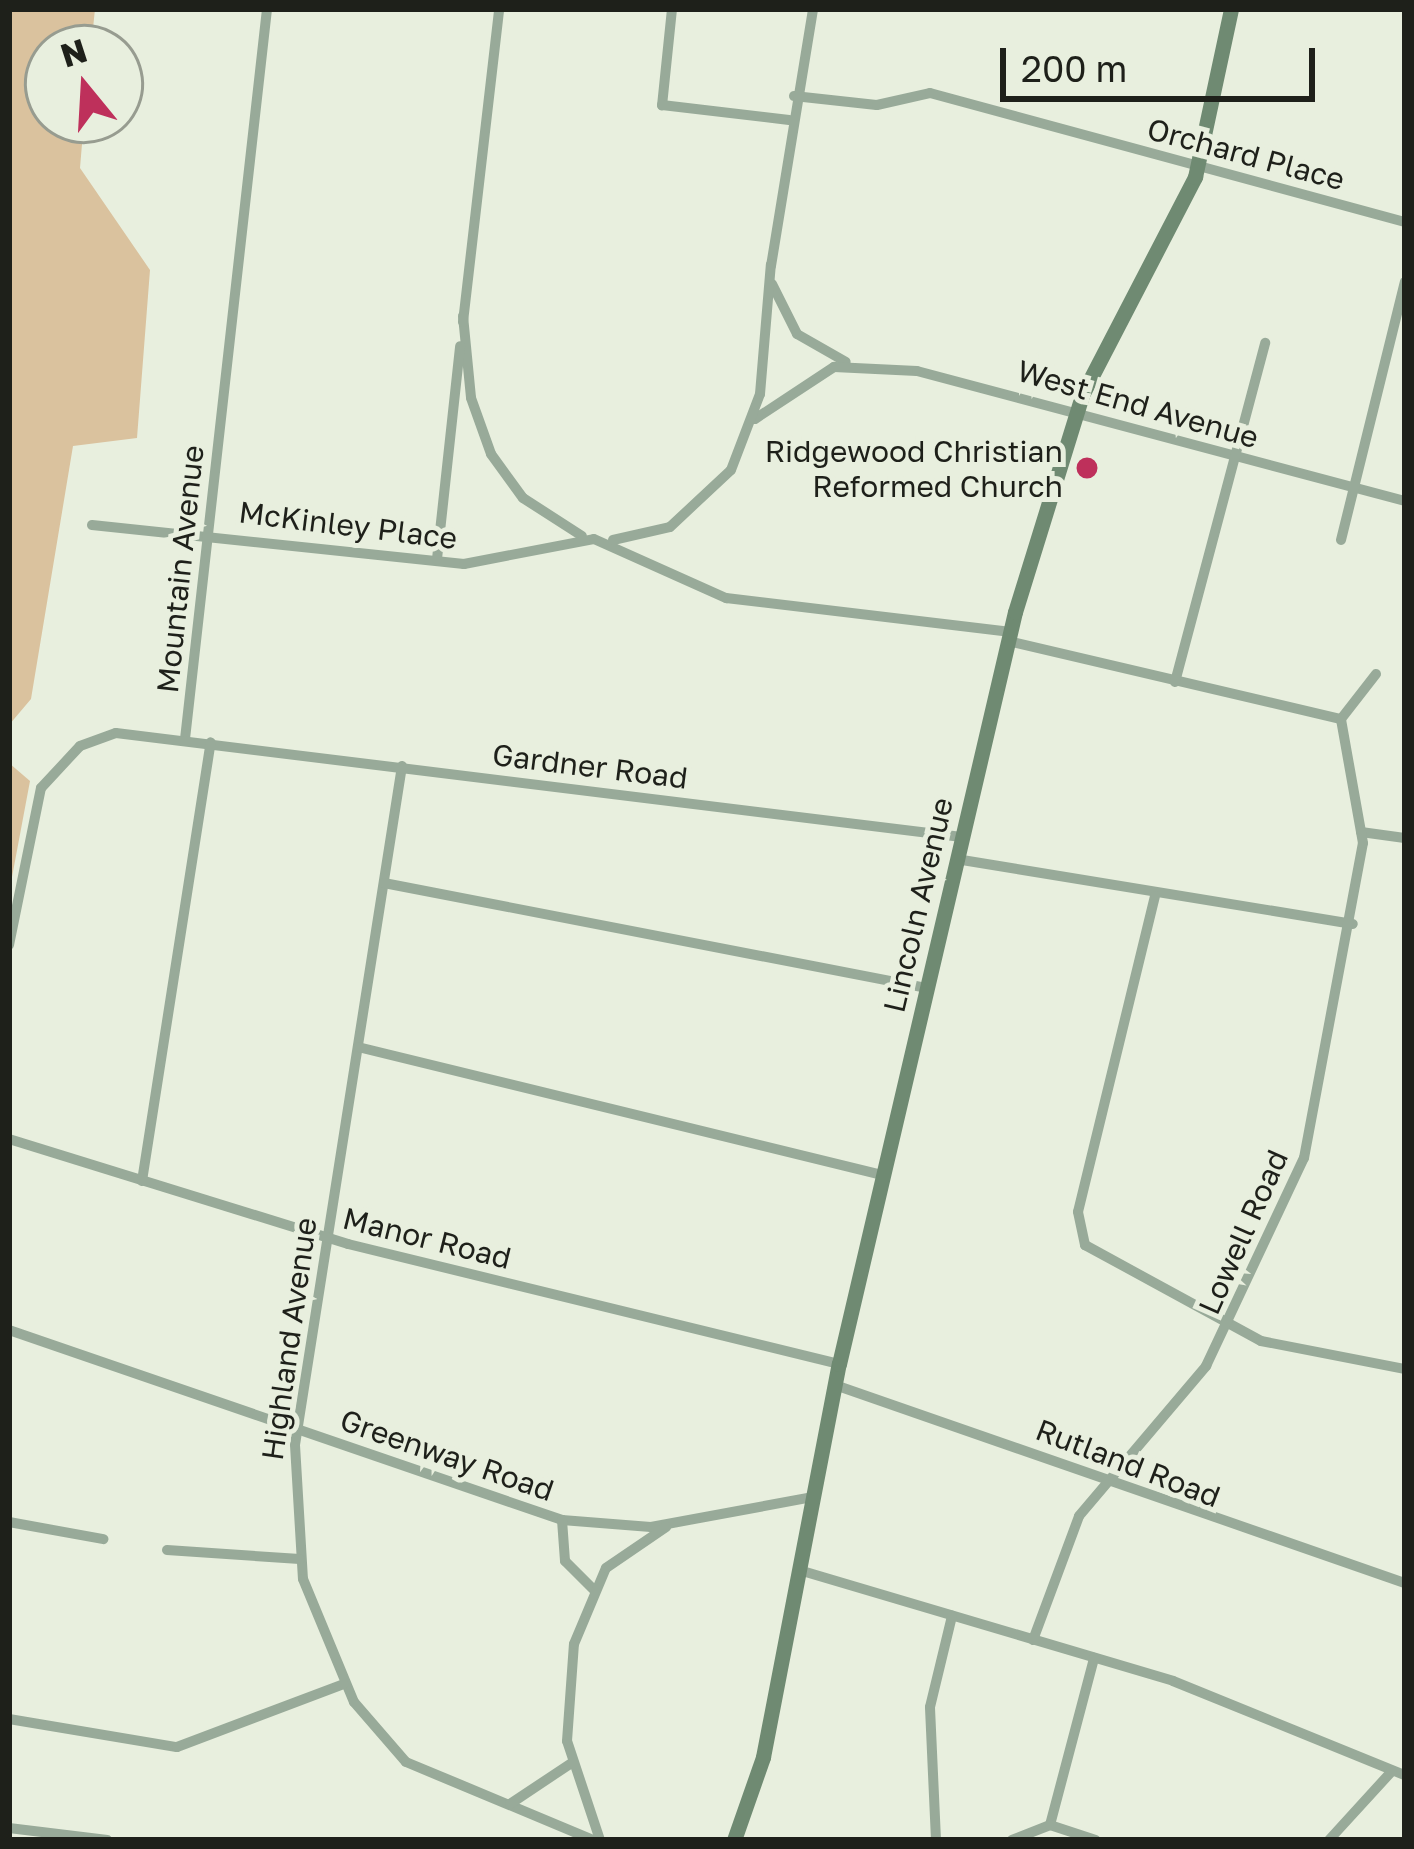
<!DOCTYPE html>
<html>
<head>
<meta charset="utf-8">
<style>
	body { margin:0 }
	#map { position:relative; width:1414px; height:1849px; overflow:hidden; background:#e8efde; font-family:"Golos Text",sans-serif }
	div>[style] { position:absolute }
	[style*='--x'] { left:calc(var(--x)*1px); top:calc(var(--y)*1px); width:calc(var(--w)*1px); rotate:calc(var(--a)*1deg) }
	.green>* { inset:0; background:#dac29e }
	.street>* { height:10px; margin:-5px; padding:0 5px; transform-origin:5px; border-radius:5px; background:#98aa99 }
	.secondary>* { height:15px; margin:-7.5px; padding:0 7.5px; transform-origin:7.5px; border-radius:7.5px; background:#6f8a72 }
	.dots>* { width:33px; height:33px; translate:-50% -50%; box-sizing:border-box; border:6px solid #e8efde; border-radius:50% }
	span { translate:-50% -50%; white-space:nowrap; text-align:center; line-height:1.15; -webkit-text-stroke:10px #e8efde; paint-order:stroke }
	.street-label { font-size:30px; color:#1e201a }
	.poi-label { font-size:30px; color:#1e201a }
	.right { translate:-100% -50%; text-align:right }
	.frame { position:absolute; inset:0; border:12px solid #1e201a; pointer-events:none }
	.north { position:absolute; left:24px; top:24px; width:120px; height:120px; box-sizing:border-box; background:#e8efde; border:3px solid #979c90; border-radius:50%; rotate:342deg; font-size:33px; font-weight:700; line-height:48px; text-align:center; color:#1e201a }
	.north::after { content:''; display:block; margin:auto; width:42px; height:54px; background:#be305b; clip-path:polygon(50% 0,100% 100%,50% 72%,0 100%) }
	.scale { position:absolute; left:1000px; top:48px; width:315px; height:54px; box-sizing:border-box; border:6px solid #1e201a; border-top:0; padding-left:15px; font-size:36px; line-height:42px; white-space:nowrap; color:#1e201a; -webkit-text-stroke:9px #e8efde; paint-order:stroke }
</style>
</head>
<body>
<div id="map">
	<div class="green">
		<i style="clip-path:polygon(9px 9px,95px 9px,91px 48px,48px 48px,48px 120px,84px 120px,80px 168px,150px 270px,137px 438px,73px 446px,31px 699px,9px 725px)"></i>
		<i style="clip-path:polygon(9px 763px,30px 781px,9px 893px)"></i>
	</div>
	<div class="street">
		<i style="--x:672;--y:9;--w:97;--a:95.9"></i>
		<i style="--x:662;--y:105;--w:128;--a:6.7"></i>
		<i style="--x:794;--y:96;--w:83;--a:6.2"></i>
		<i style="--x:877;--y:105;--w:54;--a:-12.8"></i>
		<i style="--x:930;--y:93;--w:492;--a:15.2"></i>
		<i style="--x:771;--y:266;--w:260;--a:-80.7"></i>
		<i style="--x:772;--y:284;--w:56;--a:63.4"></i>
		<i style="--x:797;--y:334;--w:56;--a:29.7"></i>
		<i style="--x:463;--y:316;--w:82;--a:84.4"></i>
		<i style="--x:471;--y:398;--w:59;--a:70.3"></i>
		<i style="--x:491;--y:454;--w:54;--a:54"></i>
		<i style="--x:523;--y:498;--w:70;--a:32.8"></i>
		<i style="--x:463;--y:322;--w:315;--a:-83.4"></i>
		<i style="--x:755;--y:419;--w:95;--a:-33.4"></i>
		<i style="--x:834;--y:367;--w:83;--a:2.8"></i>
		<i style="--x:917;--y:371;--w:505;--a:14.92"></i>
		<i style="--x:92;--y:525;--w:374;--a:6"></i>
		<i style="--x:464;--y:564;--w:132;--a:-10.9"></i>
		<i style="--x:594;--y:539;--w:145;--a:24.1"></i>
		<i style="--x:726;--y:598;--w:287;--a:6.8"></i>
		<i style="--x:613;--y:540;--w:58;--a:-12.8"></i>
		<i style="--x:670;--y:527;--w:83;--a:-43.1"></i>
		<i style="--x:731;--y:470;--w:81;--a:-69.1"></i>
		<i style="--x:760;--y:394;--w:130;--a:-85.2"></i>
		<i style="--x:1341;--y:540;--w:266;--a:-76.1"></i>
		<i style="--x:437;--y:559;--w:214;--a:-83.8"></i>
		<i style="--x:1008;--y:641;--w:342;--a:13.2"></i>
		<i style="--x:1175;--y:682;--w:351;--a:-75.1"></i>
		<i style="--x:1341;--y:719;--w:57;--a:-52.1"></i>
		<i style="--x:185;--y:739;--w:735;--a:-83.59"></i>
		<i style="--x:402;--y:766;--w:687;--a:98.96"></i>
		<i style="--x:295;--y:1445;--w:134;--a:86.6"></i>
		<i style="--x:303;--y:1579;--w:133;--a:67.5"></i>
		<i style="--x:354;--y:1702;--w:79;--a:49.1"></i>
		<i style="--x:406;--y:1762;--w:203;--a:22.6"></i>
		<i style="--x:1361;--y:832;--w:44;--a:7.8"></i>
		<i style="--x:956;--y:859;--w:402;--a:9.3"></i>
		<i style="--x:384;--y:883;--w:552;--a:10.96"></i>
		<i style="--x:1155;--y:896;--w:325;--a:103.7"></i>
		<i style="--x:1078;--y:1212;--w:34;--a:78"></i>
		<i style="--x:1085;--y:1245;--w:200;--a:28.6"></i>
		<i style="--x:1261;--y:1341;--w:147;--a:11"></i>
		<i style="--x:9;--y:945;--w:160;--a:-78.5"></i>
		<i style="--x:41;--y:788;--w:57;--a:-47.1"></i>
		<i style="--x:80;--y:746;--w:38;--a:-20"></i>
		<i style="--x:116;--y:733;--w:852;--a:7.01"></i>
		<i style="--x:358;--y:1047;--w:539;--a:13.73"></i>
		<i style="--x:9;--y:1139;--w:355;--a:17.2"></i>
		<i style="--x:348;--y:1244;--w:505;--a:13.73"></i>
		<i style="--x:142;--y:1181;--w:444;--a:-81.1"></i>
		<i style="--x:9;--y:1330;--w:585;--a:18.96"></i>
		<i style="--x:562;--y:1520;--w:89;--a:4.5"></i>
		<i style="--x:651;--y:1527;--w:165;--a:-10.5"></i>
		<i style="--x:835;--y:1385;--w:603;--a:19.16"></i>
		<i style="--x:562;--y:1520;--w:41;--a:85.8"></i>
		<i style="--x:565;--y:1561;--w:40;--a:45"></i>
		<i style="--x:9;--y:1522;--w:96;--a:10.3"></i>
		<i style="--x:167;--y:1550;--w:133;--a:3.9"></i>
		<i style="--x:799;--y:1570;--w:390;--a:16.5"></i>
		<i style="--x:1173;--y:1681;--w:250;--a:22.1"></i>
		<i style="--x:1033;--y:1640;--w:132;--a:-69.6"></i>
		<i style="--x:1079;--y:1516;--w:197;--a:-49.7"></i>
		<i style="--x:1206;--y:1366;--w:230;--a:-64.8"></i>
		<i style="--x:1304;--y:1158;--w:320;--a:-79.4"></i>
		<i style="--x:1363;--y:843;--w:126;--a:-100.1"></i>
		<i style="--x:9;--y:1719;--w:170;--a:9.5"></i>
		<i style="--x:177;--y:1747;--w:178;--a:-20.7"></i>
		<i style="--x:510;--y:1804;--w:72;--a:-33.7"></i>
		<i style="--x:1050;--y:1825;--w:173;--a:-75.2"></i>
		<i style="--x:9;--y:1828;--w:99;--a:7"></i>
		<i style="--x:600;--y:1840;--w:104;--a:-108.4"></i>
		<i style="--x:567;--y:1741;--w:97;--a:-85.9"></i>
		<i style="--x:574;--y:1644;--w:82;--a:-67.2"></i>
		<i style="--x:606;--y:1568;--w:73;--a:-34.3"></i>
		<i style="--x:936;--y:1840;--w:133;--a:-92.6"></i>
		<i style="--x:930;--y:1707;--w:94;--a:-76.4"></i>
		<i style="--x:1012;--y:1840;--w:41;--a:-21.5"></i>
		<i style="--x:1050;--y:1825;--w:48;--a:18.1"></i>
		<i style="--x:1329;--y:1840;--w:93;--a:-47.6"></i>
	</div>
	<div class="secondary">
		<i style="--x:734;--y:1840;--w:88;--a:-70.7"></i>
		<i style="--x:763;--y:1757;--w:400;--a:-79.1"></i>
		<i style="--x:839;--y:1364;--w:772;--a:-76.83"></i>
		<i style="--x:1015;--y:612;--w:227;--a:-72.8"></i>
		<i style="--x:1082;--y:395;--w:246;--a:-62.6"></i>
		<i style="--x:1195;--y:177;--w:172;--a:-77.9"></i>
	</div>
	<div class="dots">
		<i style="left:1087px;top:468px;background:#be305b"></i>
	</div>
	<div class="street-label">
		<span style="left:1246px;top:154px;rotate:15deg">Orchard Place</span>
		<span style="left:1138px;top:404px;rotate:16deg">West End Avenue</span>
		<span style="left:348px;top:525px;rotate:7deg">McKinley Place</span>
		<span style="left:180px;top:569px;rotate:-84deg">Mountain Avenue</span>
		<span style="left:590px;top:766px;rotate:7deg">Gardner Road</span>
		<span style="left:918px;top:905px;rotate:-77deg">Lincoln Avenue</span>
		<span style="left:1243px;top:1232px;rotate:-66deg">Lowell Road</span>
		<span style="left:427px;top:1238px;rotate:14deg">Manor Road</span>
		<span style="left:289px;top:1339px;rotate:-82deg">Highland Avenue</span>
		<span style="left:447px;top:1455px;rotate:19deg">Greenway Road</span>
		<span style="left:1128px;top:1463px;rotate:21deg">Rutland Road</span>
	</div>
	<div class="poi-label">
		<span class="right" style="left:1063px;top:468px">Ridgewood Christian<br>Reformed Church</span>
	</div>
	<div class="frame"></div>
	<div class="north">N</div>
	<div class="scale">200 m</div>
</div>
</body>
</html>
